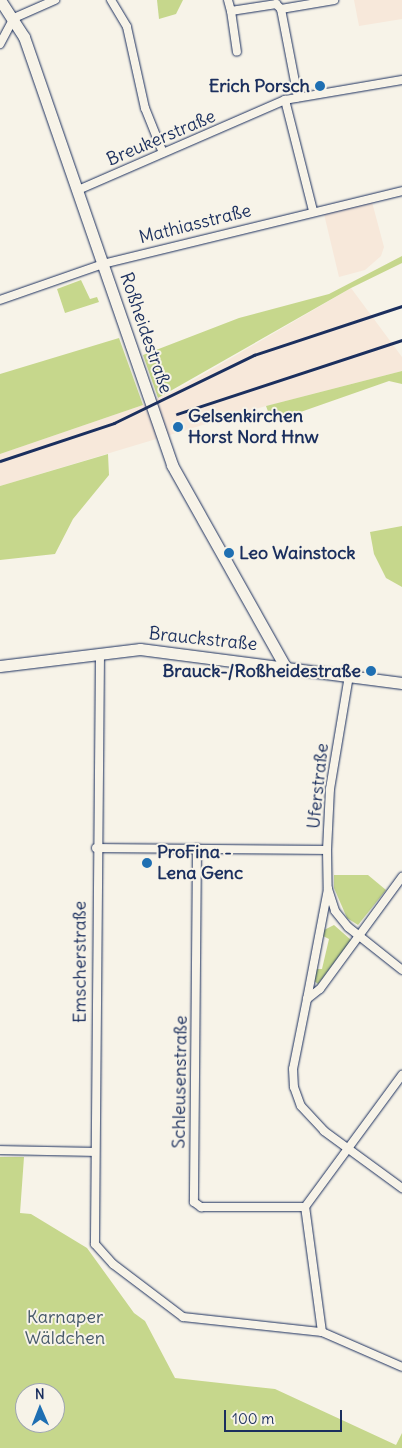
<!DOCTYPE html>
<html>
<head>
<meta charset="utf-8">
<style>
	body { margin:0 }
	#map { position:relative; width:402px; height:1448px; overflow:hidden; background:#f7f3e8; font-family:Delius,sans-serif }
	div>[style] { position:absolute }
	[style*='--x'] { left:calc(var(--x)*1px); top:calc(var(--y)*1px); width:calc(var(--w)*1px); rotate:calc(var(--a)*1deg) }
	.built>* { inset:0; background:#f7e8da }
	.green>* { inset:0; background:#c6d78c }
	.roads { filter:drop-shadow(0 0 1px #1b2f5e) drop-shadow(0 0 1px #1b2f5e) }
	.street>* { height:8px; margin:-4px; padding:0 4px; transform-origin:4px; border-radius:4px; background:#f7f3e8 }
	.secondary>* { height:11px; margin:-5.5px; padding:0 5.5px; transform-origin:5.5px; border-radius:5.5px; background:#f7f3e8 }
	.rail>* { height:2.5px; margin:-1.25px; padding:0 1.25px; transform-origin:1.25px; border-radius:1.25px; background:#1b2f5e }
	.dots>* { width:14px; height:14px; translate:-50% -50%; box-sizing:border-box; border:2px solid #f7f3e8; border-radius:50% }
	span { translate:-50% -50%; white-space:nowrap; text-align:center; line-height:1.15; -webkit-text-stroke:4px #f7f3e8; paint-order:stroke }
	.poi-label { font-size:18px; color:#1b2f5e; font-weight:700 }
	.right { translate:-100% -50%; text-align:right }
	.left { translate:0 -50%; text-align:left }
	.street-label { font-size:18px; color:#1b2f5e }
	.park-label { font-size:18px; color:#46596a }
	.north { position:absolute; left:15px; top:1383px; width:50px; height:50px; box-sizing:border-box; background:#f7f3e8; border:1px solid #9fa5b1; border-radius:50%; rotate:359deg; font-size:14px; font-weight:700; line-height:20px; text-align:center; color:#1b2f5e }
	.north::after { content:''; display:block; margin:auto; width:18px; height:22px; background:#1f6fb2; clip-path:polygon(50% 0,100% 100%,50% 72%,0 100%) }
	.scale { position:absolute; left:224px; top:1410px; width:118px; height:22px; box-sizing:border-box; border:2px solid #1b2f5e; border-top:0; padding-left:6px; font-size:15px; line-height:18px; white-space:nowrap; color:#1b2f5e; -webkit-text-stroke:4px #f7f3e8; paint-order:stroke }
</style>
</head>
<body>
<div id="map">
	<div class="built">
		<i style="clip-path:polygon(354px 0,402px 0,402px 19px,359px 26px)"></i>
		<i style="clip-path:polygon(372px 202px,384px 247px,381px 256px,365px 270px,339px 277px,324px 214px)"></i>
		<i style="clip-path:polygon(351px 288px,402px 357px,402px 371px,266px 406px,0 486px,0 454px,143px 405px,178px 389px)"></i>
	</div>
	<div class="green">
		<i style="clip-path:polygon(157px 0,183px 0,176px 14px,159px 19px)"></i>
		<i style="clip-path:polygon(402px 256px,402px 263px,351px 288px,158px 398px,143px 355px,239px 318px,329px 294px)"></i>
		<i style="clip-path:polygon(81px 280px,90px 299px,97px 297px,99px 302px,65px 313px,57px 289px)"></i>
		<i style="clip-path:polygon(119px 338px,143px 405px,0 454px,0 374px)"></i>
		<i style="clip-path:polygon(402px 371px,402px 384px,389px 381px,272px 422px,266px 406px)"></i>
		<i style="clip-path:polygon(108px 454px,109px 475px,73px 519px,55px 554px,0 560px,0 486px)"></i>
		<i style="clip-path:polygon(402px 526px,402px 587px,386px 578px,374px 554px,370px 532px)"></i>
		<i style="clip-path:polygon(334px 875px,368px 875px,386px 890px,358px 925px,347px 918px,334px 888px)"></i>
		<i style="clip-path:polygon(334px 925px,351px 940px,318px 984px,314px 981px,316px 969px,322px 969px,329px 939px,323px 936px,324px 930px)"></i>
		<i style="clip-path:polygon(evenodd,0 1157px,24px 1157px,20px 1213px,31px 1214px,87px 1248px,134px 1313px,145px 1321px,175px 1378px,275px 1389px,396px 1445px,402px 1433px,402px 1448px,0 1448px,0 1157px,25px 1393px,55px 1393px,55px 1423px,25px 1423px,25px 1393px)"></i>
	</div>
	<div class="roads">
		<div class="street">
			<i style="--x:111;--y:0;--w:31;--a:59"></i>
			<i style="--x:127;--y:27;--w:83;--a:77.5"></i>
			<i style="--x:145;--y:108;--w:48;--a:68.2"></i>
			<i style="--x:228;--y:0;--w:11;--a:75"></i>
			<i style="--x:231;--y:11;--w:46;--a:-8.8"></i>
			<i style="--x:276;--y:4;--w:7;--a:45"></i>
			<i style="--x:281;--y:9;--w:90;--a:79.1"></i>
			<i style="--x:281;--y:9;--w:54;--a:-9.6"></i>
			<i style="--x:231;--y:11;--w:41;--a:81.7"></i>
			<i style="--x:0;--y:44;--w:30;--a:-62"></i>
			<i style="--x:14;--y:18;--w:45;--a:-23.7"></i>
			<i style="--x:285;--y:100;--w:114;--a:75.8"></i>
			<i style="--x:78;--y:190;--w:226;--a:-23.5"></i>
			<i style="--x:285;--y:100;--w:119;--a:-9.7"></i>
			<i style="--x:0;--y:300;--w:109;--a:-19.3"></i>
			<i style="--x:103;--y:264;--w:308;--a:-13.7"></i>
			<i style="--x:100;--y:654;--w:590;--a:90.49"></i>
			<i style="--x:95;--y:1244;--w:27;--a:48"></i>
			<i style="--x:113;--y:1264;--w:88;--a:37.1"></i>
			<i style="--x:183;--y:1317;--w:140;--a:6.2"></i>
			<i style="--x:322;--y:1332;--w:87;--a:23.6"></i>
			<i style="--x:96;--y:848;--w:231;--a:0.5"></i>
			<i style="--x:327;--y:850;--w:61;--a:-87.2"></i>
			<i style="--x:330;--y:789;--w:116;--a:-80.5"></i>
			<i style="--x:197;--y:848;--w:354;--a:90.5"></i>
			<i style="--x:194;--y:1202;--w:9;--a:36"></i>
			<i style="--x:201;--y:1207;--w:104;--a:0"></i>
			<i style="--x:327;--y:850;--w:39;--a:89"></i>
			<i style="--x:328;--y:889;--w:23;--a:72"></i>
			<i style="--x:335;--y:911;--w:21;--a:51"></i>
			<i style="--x:348;--y:927;--w:69;--a:38.5"></i>
			<i style="--x:328;--y:889;--w:112;--a:100.8"></i>
			<i style="--x:307;--y:999;--w:16;--a:-38"></i>
			<i style="--x:320;--y:989;--w:139;--a:-53.8"></i>
			<i style="--x:307;--y:999;--w:71;--a:101.3"></i>
			<i style="--x:293;--y:1069;--w:18;--a:87"></i>
			<i style="--x:294;--y:1087;--w:20;--a:70"></i>
			<i style="--x:301;--y:1106;--w:34;--a:47"></i>
			<i style="--x:324;--y:1131;--w:97;--a:36.2"></i>
			<i style="--x:0;--y:1150;--w:94;--a:1.2"></i>
			<i style="--x:322;--y:1332;--w:126;--a:-97.7"></i>
			<i style="--x:305;--y:1207;--w:164;--a:-53.7"></i>
		</div>
		<div class="secondary">
			<i style="--x:0;--y:0;--w:44;--a:57"></i>
			<i style="--x:24;--y:37;--w:453;--a:70.9"></i>
			<i style="--x:172;--y:465;--w:231;--a:60.7"></i>
			<i style="--x:0;--y:666;--w:141;--a:-6.9"></i>
			<i style="--x:140;--y:649;--w:264;--a:7.4"></i>
		</div>
	</div>
	<div class="rail">
		<i style="--x:177;--y:414;--w:237;--a:-18.2"></i>
		<i style="--x:0;--y:461;--w:120;--a:-18.4"></i>
		<i style="--x:114;--y:423;--w:156;--a:-25.9"></i>
		<i style="--x:254;--y:355;--w:156;--a:-18.3"></i>
	</div>
	<div class="dots">
		<i style="left:320px;top:86px;background:#1f6fb2"></i>
		<i style="left:178px;top:427px;background:#1f6fb2"></i>
		<i style="left:229px;top:553px;background:#1f6fb2"></i>
		<i style="left:371px;top:671px;background:#1f6fb2"></i>
		<i style="left:147px;top:863px;background:#1f6fb2"></i>
	</div>
	<div class="poi-label">
		<span class="right" style="left:310px;top:86px">Erich Porsch</span>
		<span class="left" style="left:188px;top:427px">Gelsenkirchen<br>Horst Nord Hnw</span>
		<span class="left" style="left:239px;top:553px">Leo Wainstock</span>
		<span class="right" style="left:361px;top:671px">Brauck-/Roßheidestraße</span>
		<span class="left" style="left:157px;top:863px">ProFina -<br>Lena Genc</span>
	</div>
	<div class="street-label">
		<span style="left:161px;top:138px;rotate:-23deg">Breukerstraße</span>
		<span style="left:195px;top:224px;rotate:-14deg">Mathiasstraße</span>
		<span style="left:146px;top:333px;rotate:71deg">Roßheidestraße</span>
		<span style="left:203px;top:639px;rotate:6deg">Brauckstraße</span>
		<span style="left:318px;top:786px;rotate:-84deg">Uferstraße</span>
		<span style="left:80px;top:962px;rotate:-90deg">Emscherstraße</span>
		<span style="left:180px;top:1082px;rotate:-89deg">Schleusenstraße</span>
	</div>
	<div class="park-label">
		<span style="left:65px;top:1328px">Karnaper<br>Wäldchen</span>
	</div>
	<div class="north">N</div>
	<div class="scale">100 m</div>
</div>
</body>
</html>
